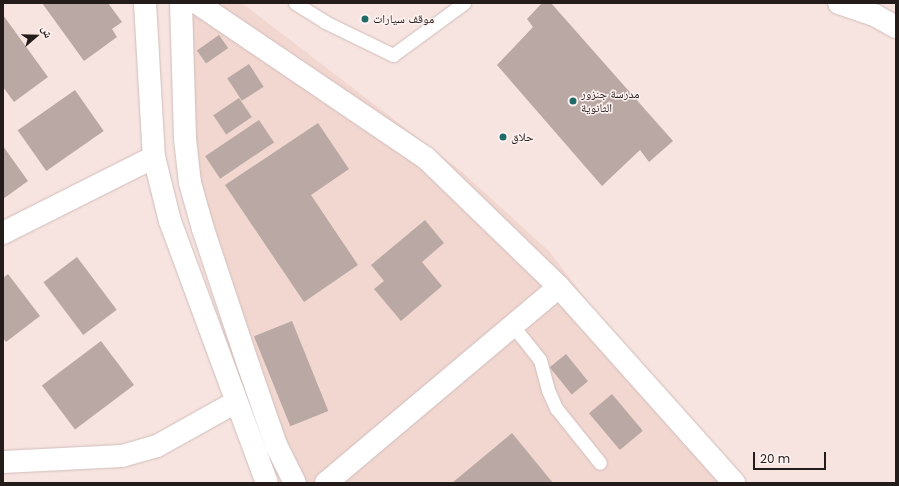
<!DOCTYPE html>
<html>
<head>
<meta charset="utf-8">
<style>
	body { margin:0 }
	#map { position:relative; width:899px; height:486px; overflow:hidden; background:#f7e4e0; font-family:Poppins,"Noto Naskh Arabic",sans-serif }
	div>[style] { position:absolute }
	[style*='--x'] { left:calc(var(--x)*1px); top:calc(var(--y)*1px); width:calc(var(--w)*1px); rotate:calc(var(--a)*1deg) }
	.built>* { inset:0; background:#f2d7d1 }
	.building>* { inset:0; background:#baa8a4; transform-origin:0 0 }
	.roads { filter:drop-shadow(0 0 1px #d0bdba) drop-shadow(0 0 1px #d0bdba) }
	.service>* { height:13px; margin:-6.5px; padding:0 6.5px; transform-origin:6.5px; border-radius:6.5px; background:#fff }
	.minor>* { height:22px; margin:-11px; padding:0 11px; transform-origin:11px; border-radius:11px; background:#fff }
	.tertiary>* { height:22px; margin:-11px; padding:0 11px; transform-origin:11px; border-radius:11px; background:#fff }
	.secondary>* { height:22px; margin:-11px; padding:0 11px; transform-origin:11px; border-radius:11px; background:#fff }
	.dots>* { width:11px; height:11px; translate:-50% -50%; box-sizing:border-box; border:2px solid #fff3f1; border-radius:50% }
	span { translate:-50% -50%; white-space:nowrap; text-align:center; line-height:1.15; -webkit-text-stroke:3px #fff3f1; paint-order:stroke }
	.poi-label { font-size:12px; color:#231c1b }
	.left { translate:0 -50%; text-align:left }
	.frame { position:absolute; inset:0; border:4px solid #231c1b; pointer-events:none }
	.north { position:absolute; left:16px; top:16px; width:40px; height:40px; -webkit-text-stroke:3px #fff3f1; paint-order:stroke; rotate:70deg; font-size:11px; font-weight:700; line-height:16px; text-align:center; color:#231c1b }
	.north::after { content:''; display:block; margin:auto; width:14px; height:18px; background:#231c1b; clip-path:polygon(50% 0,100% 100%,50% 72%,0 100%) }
	.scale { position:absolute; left:753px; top:452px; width:73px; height:18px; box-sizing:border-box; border:2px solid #231c1b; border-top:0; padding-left:5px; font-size:12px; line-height:14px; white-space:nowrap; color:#231c1b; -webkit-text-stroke:3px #fff3f1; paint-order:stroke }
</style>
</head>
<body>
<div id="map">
	<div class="built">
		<i style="clip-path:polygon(192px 3px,242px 3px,461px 171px,550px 252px,724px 483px,300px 483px,195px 168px)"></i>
	</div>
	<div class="building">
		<i style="clip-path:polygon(42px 3px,108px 3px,122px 22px,112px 29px,117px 37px,84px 61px)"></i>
		<i style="clip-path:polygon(542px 3px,551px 3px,673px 141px,649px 162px,640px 150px,602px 186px,497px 65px,533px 27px,527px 19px)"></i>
		<i style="clip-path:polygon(3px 15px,48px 77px,14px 102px,3px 87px)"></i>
		<i style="left:219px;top:35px;width:16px;height:27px;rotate:55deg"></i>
		<i style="left:249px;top:64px;width:27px;height:26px;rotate:57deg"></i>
		<i style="left:75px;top:90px;width:50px;height:70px;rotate:55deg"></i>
		<i style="left:239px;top:98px;width:23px;height:31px;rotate:56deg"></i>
		<i style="left:259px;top:120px;width:27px;height:65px;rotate:56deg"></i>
		<i style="clip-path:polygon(318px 123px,349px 169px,311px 195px,358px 265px,304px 302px,225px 185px)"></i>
		<i style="clip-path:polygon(3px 146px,28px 181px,3px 199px)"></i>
		<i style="clip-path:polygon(425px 220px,444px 243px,422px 262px,442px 286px,401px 321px,374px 289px,384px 281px,371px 265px)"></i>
		<i style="left:77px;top:257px;width:66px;height:42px;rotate:53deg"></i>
		<i style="clip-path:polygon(8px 274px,40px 316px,6px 342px,3px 338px,3px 278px)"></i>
		<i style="left:292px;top:321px;width:97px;height:41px;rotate:68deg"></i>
		<i style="left:101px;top:341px;width:55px;height:74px;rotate:53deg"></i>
		<i style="left:566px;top:354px;width:35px;height:21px;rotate:51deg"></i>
		<i style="left:612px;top:394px;width:48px;height:30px;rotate:50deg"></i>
		<i style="clip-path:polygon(512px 433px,553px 483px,452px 483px)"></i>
	</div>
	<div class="roads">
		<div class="service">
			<i style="--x:295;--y:3;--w:36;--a:32"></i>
			<i style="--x:325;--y:22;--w:76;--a:25.9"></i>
			<i style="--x:393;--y:55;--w:88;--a:-36.2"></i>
			<i style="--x:513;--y:326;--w:43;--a:51.5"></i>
			<i style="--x:540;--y:360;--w:31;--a:75"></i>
			<i style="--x:548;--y:390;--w:20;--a:66"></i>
			<i style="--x:556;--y:408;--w:70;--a:51.3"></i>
		</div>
		<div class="minor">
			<i style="--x:197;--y:3;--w:277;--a:34.1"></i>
			<i style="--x:426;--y:158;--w:185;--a:44.1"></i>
			<i style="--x:559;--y:287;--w:263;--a:48.2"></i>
			<i style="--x:3;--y:233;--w:169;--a:-26.7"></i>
			<i style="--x:3;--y:462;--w:119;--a:-2.9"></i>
			<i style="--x:122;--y:456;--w:36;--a:-16"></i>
			<i style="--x:157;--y:446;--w:90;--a:-29.1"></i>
			<i style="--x:326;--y:483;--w:304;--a:-40.1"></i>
		</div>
		<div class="tertiary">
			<i style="--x:145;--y:3;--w:154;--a:86.7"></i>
			<i style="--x:154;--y:157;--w:66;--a:76"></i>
			<i style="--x:170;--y:221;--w:279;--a:69.7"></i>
			<i style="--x:181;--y:3;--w:136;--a:88.3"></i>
			<i style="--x:185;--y:139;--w:44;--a:83.5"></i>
			<i style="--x:190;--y:183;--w:48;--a:74.2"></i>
			<i style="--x:203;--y:229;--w:145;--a:71.6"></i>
			<i style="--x:249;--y:367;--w:83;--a:70.9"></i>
			<i style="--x:276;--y:445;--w:42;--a:63.4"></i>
		</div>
		<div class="secondary">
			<i style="--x:839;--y:3;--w:39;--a:19"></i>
			<i style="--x:876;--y:16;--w:23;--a:29"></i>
		</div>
	</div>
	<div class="dots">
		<i style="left:365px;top:19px;background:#1f6b68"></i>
		<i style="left:573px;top:101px;background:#1f6b68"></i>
		<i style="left:503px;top:137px;background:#1f6b68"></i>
	</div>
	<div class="poi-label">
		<span class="left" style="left:373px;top:19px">موقف سيارات</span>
		<span class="left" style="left:581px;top:101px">مدرسة جنزور<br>الثانوية</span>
		<span class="left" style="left:511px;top:137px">حلاق</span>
	</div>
	<div class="frame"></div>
	<div class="north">ش</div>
	<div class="scale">20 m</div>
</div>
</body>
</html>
